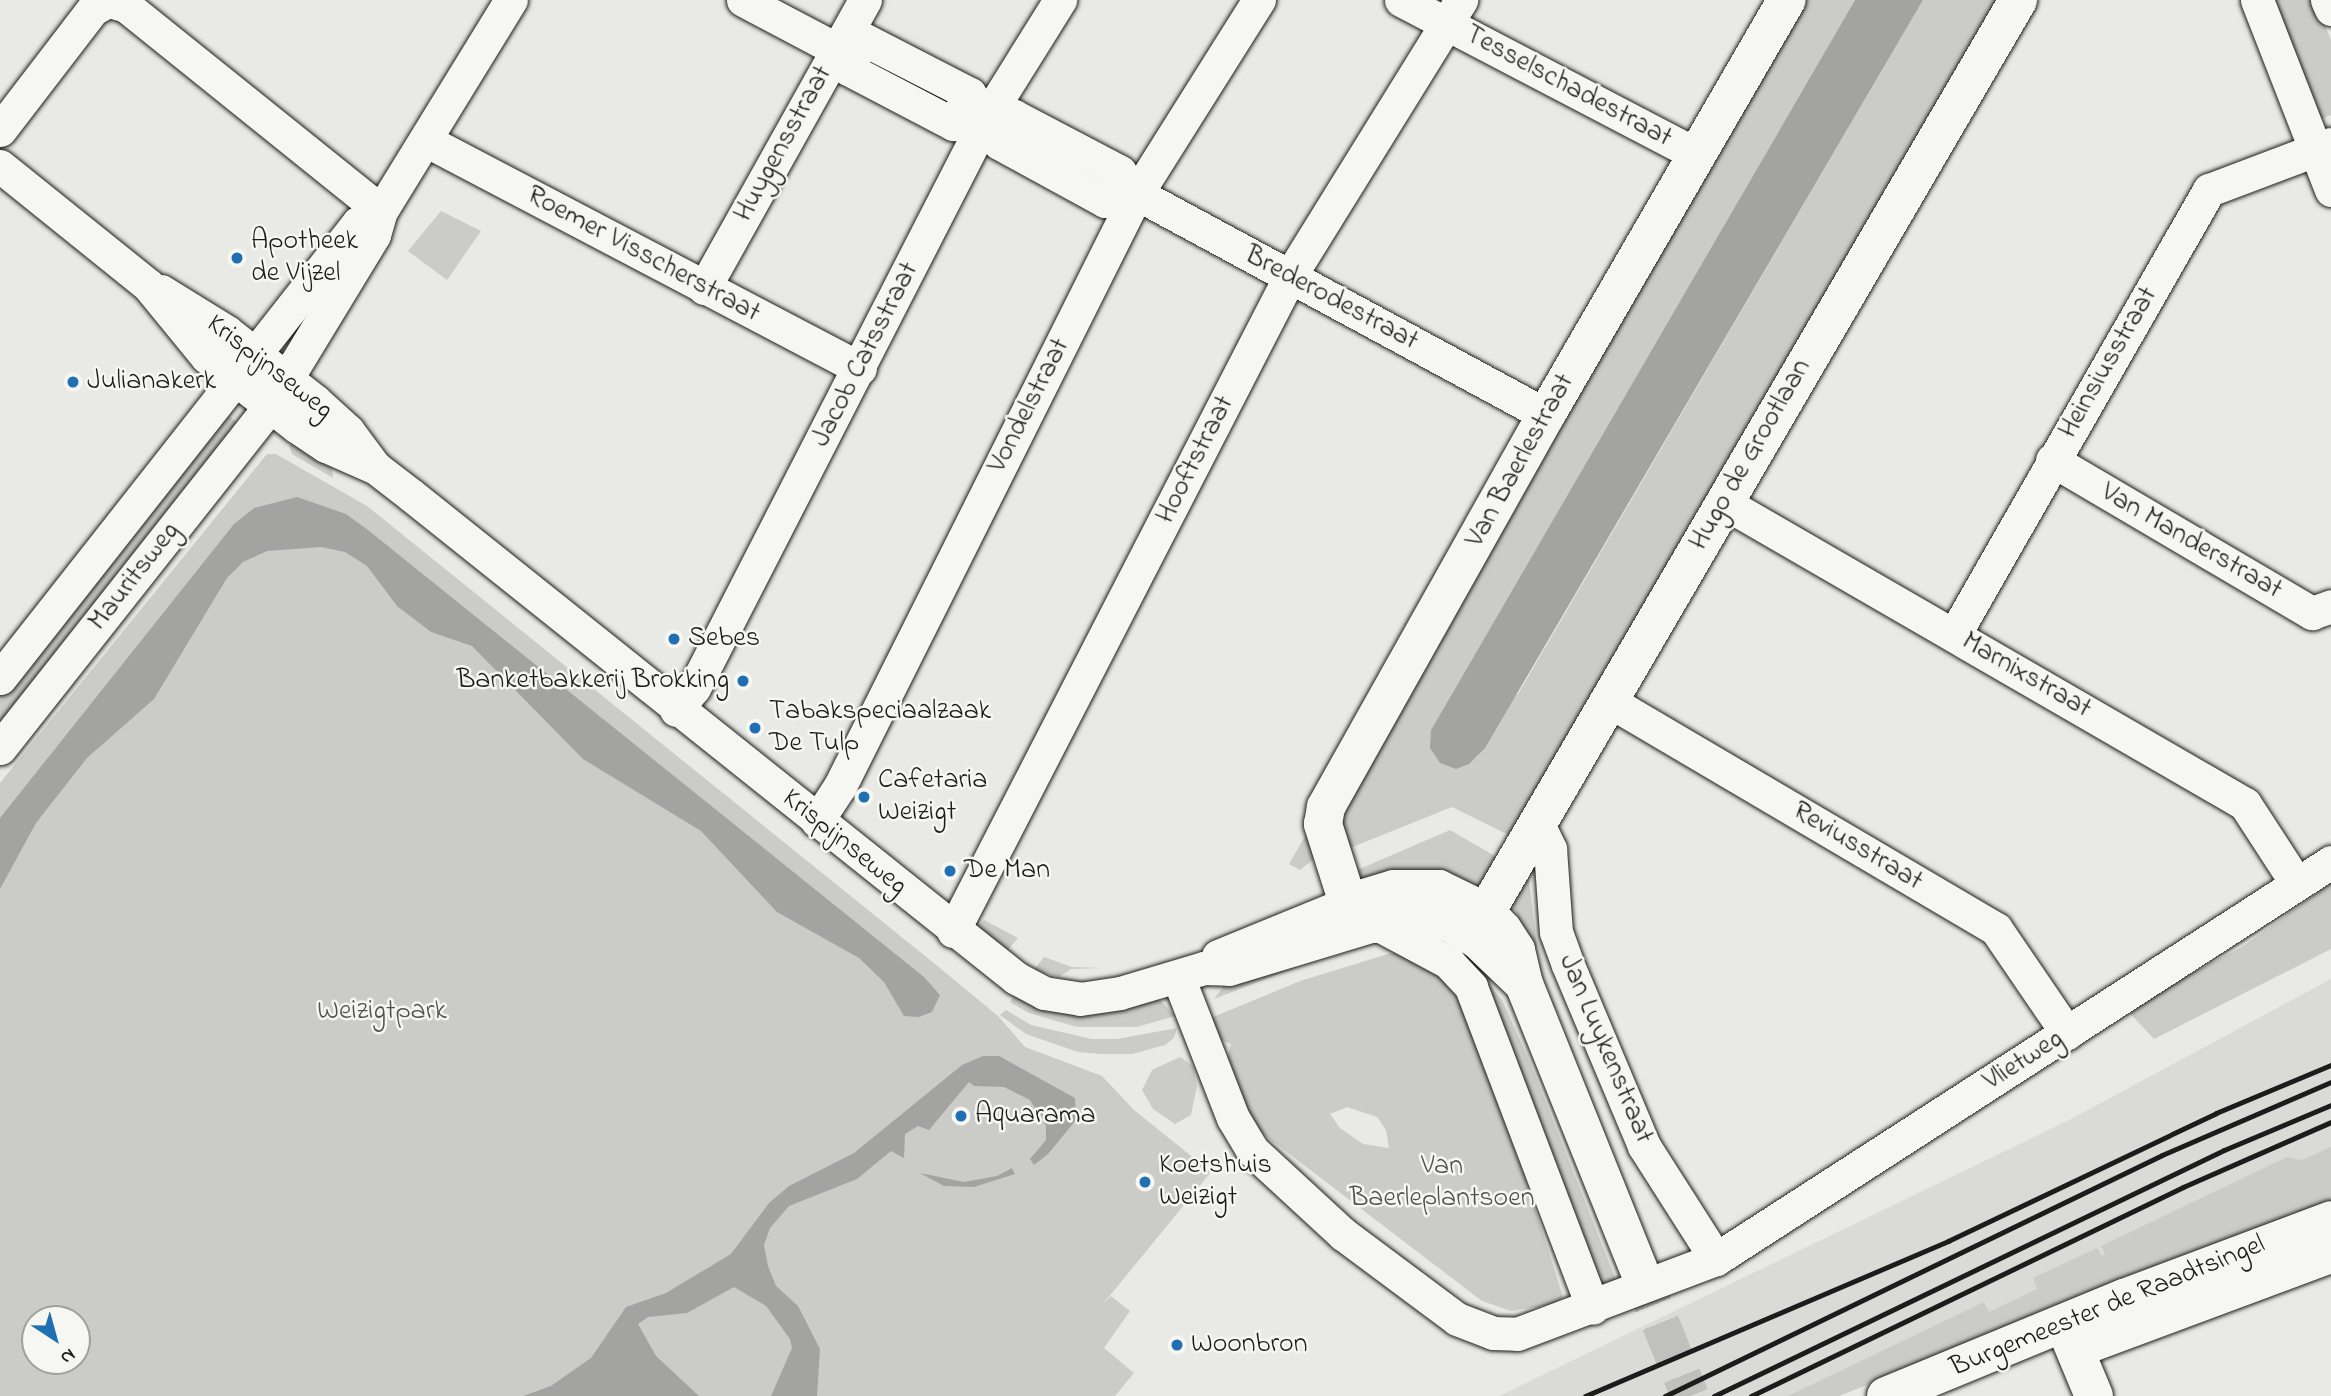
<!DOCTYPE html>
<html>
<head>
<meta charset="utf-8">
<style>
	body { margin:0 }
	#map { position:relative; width:2331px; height:1396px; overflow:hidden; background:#e9e9e5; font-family:"Indie Flower",sans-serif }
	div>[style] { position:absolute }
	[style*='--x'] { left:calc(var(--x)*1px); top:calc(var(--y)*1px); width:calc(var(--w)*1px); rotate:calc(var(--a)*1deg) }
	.built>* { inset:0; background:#dadad6 }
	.green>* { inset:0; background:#cbcbc7 }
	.water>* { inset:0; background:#a3a3a1 }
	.major-tunnel>* { height:38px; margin-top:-19px; transform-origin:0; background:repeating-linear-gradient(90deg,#c0c0bd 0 38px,transparent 0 57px) }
	.roads { filter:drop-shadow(0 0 2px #1c1c1c) drop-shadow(0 0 2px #1c1c1c) }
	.minor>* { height:33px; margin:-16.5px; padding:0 16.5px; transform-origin:16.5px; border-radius:16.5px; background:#f6f6f2 }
	.major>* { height:38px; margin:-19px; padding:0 19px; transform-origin:19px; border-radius:19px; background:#f6f6f2 }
	.rail>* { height:5px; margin:-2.5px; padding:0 2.5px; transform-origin:2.5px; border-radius:2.5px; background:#1c1c1c }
	.dots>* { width:19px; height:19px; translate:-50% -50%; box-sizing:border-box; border:4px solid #f6f6f2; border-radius:50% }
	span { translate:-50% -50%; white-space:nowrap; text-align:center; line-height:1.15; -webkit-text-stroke:5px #f6f6f2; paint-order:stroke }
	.street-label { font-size:28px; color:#1c1c1c }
	.poi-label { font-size:28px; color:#1c1c1c }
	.left { translate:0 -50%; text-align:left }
	.right { translate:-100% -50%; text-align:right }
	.park-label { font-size:28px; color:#51514f }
	.north { position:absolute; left:21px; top:1305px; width:70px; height:70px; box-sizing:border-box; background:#f6f6f2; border:2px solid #9f9f9c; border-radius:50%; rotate:144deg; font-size:19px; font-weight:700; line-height:28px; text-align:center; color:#1c1c1c }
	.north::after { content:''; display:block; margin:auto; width:24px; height:32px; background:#1f6fb2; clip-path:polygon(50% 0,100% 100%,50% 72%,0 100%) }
</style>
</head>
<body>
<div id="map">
	<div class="built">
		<i style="clip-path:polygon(2331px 979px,2331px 1150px,1988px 1313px,1795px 1396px,1499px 1396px,2071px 1119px)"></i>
	</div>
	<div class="green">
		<i style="clip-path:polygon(1802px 0,1855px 0,1431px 730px,1518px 694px,1923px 0,2006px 0,1519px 840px,1452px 807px,1340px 852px,1334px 808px)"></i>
		<i style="clip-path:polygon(2267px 0,2315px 0,2331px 40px,2331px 115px,2316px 121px)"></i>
		<i style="clip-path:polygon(441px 211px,481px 231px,447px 280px,408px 251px)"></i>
		<i style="clip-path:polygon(224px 412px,245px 429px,0 740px,0 693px)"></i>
		<i style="clip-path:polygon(294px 441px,332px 466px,333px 478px,292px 454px,289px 446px)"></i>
		<i style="clip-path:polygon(evenodd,267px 454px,276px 454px,367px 506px,935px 964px,998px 1016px,1025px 1047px,1102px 1076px,1134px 1110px,1211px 1172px,1103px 1304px,1111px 1296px,1130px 1311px,1104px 1348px,1134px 1373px,1115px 1396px,0 1396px,0 783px,267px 454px,35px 1319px,77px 1319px,77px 1361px,35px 1361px,35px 1319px)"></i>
		<i style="clip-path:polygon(1311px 826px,1316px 857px,1300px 870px,1289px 864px)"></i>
		<i style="clip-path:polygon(1450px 830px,1502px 860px,1486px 895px,1358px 891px,1348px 874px)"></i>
		<i style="clip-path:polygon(1528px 873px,1537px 946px,1533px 956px,1511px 900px)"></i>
		<i style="clip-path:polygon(2331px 883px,2331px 949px,2154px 1039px,2125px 1008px,2242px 947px)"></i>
		<i style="clip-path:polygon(984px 920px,1018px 938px,1005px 953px,975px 932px)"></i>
		<i style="clip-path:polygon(evenodd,1401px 950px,1460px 990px,1531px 1172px,1526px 1180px,1563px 1297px,1554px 1304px,1511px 1311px,1482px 1301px,1250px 1124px,1225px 1066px,1231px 1044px,1221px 1040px,1211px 1018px,1300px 981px,1401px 950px,1347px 1107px,1377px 1117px,1386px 1130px,1389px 1148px,1363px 1144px,1340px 1128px,1330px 1114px,1347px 1107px)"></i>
		<i style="clip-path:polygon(1044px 957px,1072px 967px,1103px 968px,1071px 969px,1059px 977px,1034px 970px)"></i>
		<i style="clip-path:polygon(1290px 959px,1294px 967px,1289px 970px,1214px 999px,1229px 979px)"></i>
		<i style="clip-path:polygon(1486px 981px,1502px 1000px,1529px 1060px,1616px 1280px,1599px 1287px)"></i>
		<i style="clip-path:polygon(1015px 994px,1081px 1014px,1105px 1012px,1158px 998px,1175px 1016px,1137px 1027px,1077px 1027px,1029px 1013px,1010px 1002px)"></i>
		<i style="clip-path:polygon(1006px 1010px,1031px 1025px,1092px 1039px,1117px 1039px,1177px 1028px,1174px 1038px,1165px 1045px,1132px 1054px,1102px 1054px,1078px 1052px,1026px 1034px,1000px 1015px)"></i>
		<i style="clip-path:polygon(1180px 1057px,1193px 1066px,1197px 1086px,1191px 1115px,1175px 1124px,1153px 1109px,1142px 1090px,1152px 1070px)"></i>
		<i style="clip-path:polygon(2331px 1147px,2331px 1201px,1839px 1396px,1788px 1396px,1984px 1302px,1989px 1312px,2037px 1289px,2033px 1278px,2097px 1248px,2102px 1256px,2105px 1254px,2101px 1246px,2287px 1157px,2302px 1160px)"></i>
	</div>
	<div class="water">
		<i style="clip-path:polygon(1855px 0,1923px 0,1485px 748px,1469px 764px,1456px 769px,1440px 763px,1430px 748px,1431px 730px)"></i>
		<i style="clip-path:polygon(297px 497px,346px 514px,368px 530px,924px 977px,940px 995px,932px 1012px,919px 1017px,904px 1016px,884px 982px,859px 958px,777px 912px,701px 831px,583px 759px,472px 646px,431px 632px,397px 606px,367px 566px,345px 552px,321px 547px,267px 551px,243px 562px,227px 578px,154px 699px,87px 758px,36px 823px,0 889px,0 818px,234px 524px,254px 508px)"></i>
		<i style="clip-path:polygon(983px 1056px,999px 1056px,1075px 1098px,1076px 1120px,1048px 1154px,1034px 1165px,1030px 1159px,1046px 1140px,1046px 1126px,1030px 1100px,1004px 1087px,974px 1086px,969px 1082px,929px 1130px,918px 1126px,905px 1134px,904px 1158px,891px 1151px,857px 1179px,789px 1206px,770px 1228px,764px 1245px,768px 1266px,776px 1286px,798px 1306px,820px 1349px,817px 1396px,771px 1396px,792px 1348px,790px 1339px,766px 1306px,734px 1287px,687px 1313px,648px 1317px,638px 1324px,656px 1356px,699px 1396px,523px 1396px,551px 1386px,591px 1358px,626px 1307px,666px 1293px,731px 1254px,769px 1203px,789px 1186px,854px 1153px,962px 1065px)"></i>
		<i style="clip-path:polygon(1012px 1168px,1015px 1174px,974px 1187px,944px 1186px,920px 1173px,964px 1182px,997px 1176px)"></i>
	</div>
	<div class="major-tunnel">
		<i style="--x:1639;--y:1270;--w:136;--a:68"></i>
	</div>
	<div class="roads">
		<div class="minor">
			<i style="--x:743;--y:0;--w:124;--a:27.8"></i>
			<i style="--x:853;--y:58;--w:12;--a:114"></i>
			<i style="--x:848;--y:69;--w:119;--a:27.6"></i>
			<i style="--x:953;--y:124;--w:16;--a:-60"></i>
			<i style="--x:961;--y:110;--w:49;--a:21.4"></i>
			<i style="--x:1007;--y:128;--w:17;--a:118"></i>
			<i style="--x:999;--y:143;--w:121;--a:28.7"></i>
			<i style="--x:1105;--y:201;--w:22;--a:-56"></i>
			<i style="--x:1117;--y:183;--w:488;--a:28.4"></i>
			<i style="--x:1401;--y:0;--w:335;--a:27.6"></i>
			<i style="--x:2257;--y:0;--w:204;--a:68.7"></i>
			<i style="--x:2327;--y:0;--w:10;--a:66"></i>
			<i style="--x:109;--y:1;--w:18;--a:16"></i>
			<i style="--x:126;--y:6;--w:327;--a:38.8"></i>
			<i style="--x:853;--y:58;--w:21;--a:-62"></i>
			<i style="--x:863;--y:39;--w:120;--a:27.2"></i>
			<i style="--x:970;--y:94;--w:18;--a:119"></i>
			<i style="--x:1007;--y:128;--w:14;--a:-60"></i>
			<i style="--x:1014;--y:116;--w:120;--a:27.8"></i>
			<i style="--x:1120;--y:172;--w:11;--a:105"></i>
			<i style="--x:0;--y:130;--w:153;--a:-52.5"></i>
			<i style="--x:93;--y:9;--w:18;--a:-29"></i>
			<i style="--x:427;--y:141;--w:489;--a:27.7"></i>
			<i style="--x:0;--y:166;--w:190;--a:38.8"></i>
			<i style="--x:148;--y:285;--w:93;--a:50.7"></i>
			<i style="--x:207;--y:357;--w:113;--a:37.8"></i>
			<i style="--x:296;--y:426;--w:36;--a:34"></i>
			<i style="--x:326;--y:446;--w:55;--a:23.7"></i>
			<i style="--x:376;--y:468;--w:44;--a:37.6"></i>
			<i style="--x:411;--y:495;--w:774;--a:38.6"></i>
			<i style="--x:1016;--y:978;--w:32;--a:28"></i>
			<i style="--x:1044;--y:993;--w:36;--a:9"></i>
			<i style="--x:1080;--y:999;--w:40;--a:-8.5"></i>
			<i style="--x:1120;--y:993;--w:88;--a:-16.6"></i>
			<i style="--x:1204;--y:968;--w:25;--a:2"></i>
			<i style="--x:1229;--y:969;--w:155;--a:-16.9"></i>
			<i style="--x:1377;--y:924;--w:81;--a:28.2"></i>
			<i style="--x:1448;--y:962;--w:34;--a:47"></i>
			<i style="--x:1471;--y:987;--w:343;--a:69.2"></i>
			<i style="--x:704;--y:288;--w:330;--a:-60.8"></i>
			<i style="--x:161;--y:291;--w:78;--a:31.8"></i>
			<i style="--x:227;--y:332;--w:112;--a:38.1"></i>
			<i style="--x:315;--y:401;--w:45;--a:42.3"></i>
			<i style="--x:348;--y:431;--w:44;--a:53.4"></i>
			<i style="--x:2052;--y:460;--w:302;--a:30.5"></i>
			<i style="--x:2312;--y:613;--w:20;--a:-20"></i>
			<i style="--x:1723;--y:502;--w:603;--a:30.05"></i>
			<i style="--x:2245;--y:804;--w:95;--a:57"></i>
			<i style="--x:1954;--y:635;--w:513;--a:-60.19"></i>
			<i style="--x:2209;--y:190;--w:130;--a:-20.7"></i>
			<i style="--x:0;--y:678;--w:579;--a:-51.8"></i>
			<i style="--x:358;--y:223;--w:20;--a:-27"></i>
			<i style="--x:1609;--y:701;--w:449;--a:30.5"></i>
			<i style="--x:1996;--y:929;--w:126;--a:55.7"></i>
			<i style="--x:676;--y:710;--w:28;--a:-51"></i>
			<i style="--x:694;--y:688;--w:638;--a:-62.87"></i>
			<i style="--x:985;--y:120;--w:142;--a:-58"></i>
			<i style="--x:0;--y:748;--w:436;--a:-51.7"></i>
			<i style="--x:270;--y:406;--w:200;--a:-58.7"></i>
			<i style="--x:374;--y:235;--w:25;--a:-74"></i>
			<i style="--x:381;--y:211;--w:248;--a:-58.4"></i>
			<i style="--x:817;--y:821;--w:42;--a:-56.7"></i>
			<i style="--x:840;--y:786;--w:661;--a:-63.4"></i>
			<i style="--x:1136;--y:195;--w:231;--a:-57.8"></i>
			<i style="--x:1538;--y:824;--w:28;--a:64"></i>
			<i style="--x:1550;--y:849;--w:83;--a:85.9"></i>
			<i style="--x:1556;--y:932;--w:35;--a:70"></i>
			<i style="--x:1568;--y:965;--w:196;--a:67.2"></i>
			<i style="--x:1644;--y:1146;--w:134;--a:57.5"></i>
			<i style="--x:953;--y:931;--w:737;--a:-62.77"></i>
			<i style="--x:1290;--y:276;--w:325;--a:-58.2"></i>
			<i style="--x:1218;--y:956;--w:140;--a:-22.2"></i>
			<i style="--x:1178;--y:977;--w:151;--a:68.7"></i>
			<i style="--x:1233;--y:1118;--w:37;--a:59"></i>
			<i style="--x:1252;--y:1150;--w:124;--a:42.7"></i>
			<i style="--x:1343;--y:1234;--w:142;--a:36.7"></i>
			<i style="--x:1457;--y:1319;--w:39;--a:21"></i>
			<i style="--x:1493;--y:1333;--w:24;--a:2"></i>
			<i style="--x:1517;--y:1334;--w:213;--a:-20.7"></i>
			<i style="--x:1716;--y:1259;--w:732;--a:-32.84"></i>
			<i style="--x:2075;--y:1351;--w:273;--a:-20.4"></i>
		</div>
		<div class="major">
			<i style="--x:1348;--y:903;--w:48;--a:-16.9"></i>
			<i style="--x:1394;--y:889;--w:45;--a:0"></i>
			<i style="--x:1439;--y:889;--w:52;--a:26.1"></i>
			<i style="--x:1486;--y:912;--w:25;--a:47"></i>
			<i style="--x:1503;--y:930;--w:24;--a:57"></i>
			<i style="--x:1516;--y:950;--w:35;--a:77"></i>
			<i style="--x:1524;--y:984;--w:308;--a:68.1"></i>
			<i style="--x:1486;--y:912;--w:1056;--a:-59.74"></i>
			<i style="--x:1524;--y:984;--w:64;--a:-136.3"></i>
			<i style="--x:1478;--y:940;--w:35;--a:-149"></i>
			<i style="--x:1448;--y:922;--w:32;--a:-173"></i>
			<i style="--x:1416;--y:918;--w:39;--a:171"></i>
			<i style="--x:1377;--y:924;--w:36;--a:-144"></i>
			<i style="--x:1348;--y:903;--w:83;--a:-107.6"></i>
			<i style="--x:1323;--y:824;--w:17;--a:-80"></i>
			<i style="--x:1326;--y:807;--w:450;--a:-60.7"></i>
			<i style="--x:1546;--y:415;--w:480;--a:-59.9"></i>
			<i style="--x:2064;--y:1324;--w:78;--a:67.4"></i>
			<i style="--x:1886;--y:1396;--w:257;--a:-22.4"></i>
			<i style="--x:2124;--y:1298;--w:221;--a:-20.6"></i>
		</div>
	</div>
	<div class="rail">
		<i style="--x:1585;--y:1396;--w:395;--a:-23.1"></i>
		<i style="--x:1948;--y:1241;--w:297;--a:-25.5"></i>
		<i style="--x:2216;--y:1113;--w:125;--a:-22.7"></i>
		<i style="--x:1665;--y:1396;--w:552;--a:-25.87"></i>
		<i style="--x:2162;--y:1155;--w:184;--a:-23.4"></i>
		<i style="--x:1714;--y:1396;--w:566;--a:-25.75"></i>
		<i style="--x:2224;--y:1150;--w:116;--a:-22.8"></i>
		<i style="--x:1751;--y:1396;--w:480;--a:-25.8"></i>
		<i style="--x:2183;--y:1187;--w:162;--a:-23.7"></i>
	</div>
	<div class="dots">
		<i style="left:237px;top:258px;background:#1f6fb2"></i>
		<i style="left:73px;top:382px;background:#1f6fb2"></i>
		<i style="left:674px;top:639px;background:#1f6fb2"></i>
		<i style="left:743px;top:681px;background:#1f6fb2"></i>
		<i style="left:755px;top:728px;background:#1f6fb2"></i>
		<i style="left:864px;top:797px;background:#1f6fb2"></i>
		<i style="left:950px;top:871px;background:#1f6fb2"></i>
		<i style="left:961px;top:1116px;background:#1f6fb2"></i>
		<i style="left:1145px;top:1182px;background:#1f6fb2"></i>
		<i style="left:1177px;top:1345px;background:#1f6fb2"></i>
	</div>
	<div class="street-label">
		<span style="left:1568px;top:87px;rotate:28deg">Tesselschadestraat</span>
		<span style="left:784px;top:144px;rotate:-61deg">Huygensstraat</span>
		<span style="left:643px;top:255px;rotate:28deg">Roemer Visscherstraat</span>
		<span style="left:1331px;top:299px;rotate:28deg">Brederodestraat</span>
		<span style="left:866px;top:355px;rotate:-63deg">Jacob Catsstraat</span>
		<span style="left:2109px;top:363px;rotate:-60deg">Heinsiusstraat</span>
		<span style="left:269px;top:368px;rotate:38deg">Krispijnseweg</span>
		<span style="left:1030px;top:406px;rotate:-63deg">Vondelstraat</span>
		<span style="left:1751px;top:455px;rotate:-60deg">Hugo de Grootlaan</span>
		<span style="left:1196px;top:460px;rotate:-63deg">Hooftstraat</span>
		<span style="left:1521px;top:461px;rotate:-61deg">Van Baerlestraat</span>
		<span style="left:2191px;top:542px;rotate:30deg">Van Manderstraat</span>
		<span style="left:135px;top:577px;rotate:-52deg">Mauritsweg</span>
		<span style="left:2026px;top:676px;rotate:30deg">Marnixstraat</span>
		<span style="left:844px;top:843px;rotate:39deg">Krispijnseweg</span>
		<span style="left:1857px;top:847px;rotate:31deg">Reviusstraat</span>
		<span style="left:1605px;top:1049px;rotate:67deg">Jan Luykenstraat</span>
		<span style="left:2024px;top:1061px;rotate:-33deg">Vlietweg</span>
		<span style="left:2108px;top:1307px;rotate:-22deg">Burgemeester de Raadtsingel</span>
	</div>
	<div class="poi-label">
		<span class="left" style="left:251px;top:258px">Apotheek<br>de Vijzel</span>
		<span class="left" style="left:87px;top:382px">Julianakerk</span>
		<span class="left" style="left:688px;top:639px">Sebes</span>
		<span class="right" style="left:729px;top:681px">Banketbakkerij Brokking</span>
		<span class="left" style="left:769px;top:728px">Tabakspeciaalzaak<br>De Tulp</span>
		<span class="left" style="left:878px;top:797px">Cafetaria<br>Weizigt</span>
		<span class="left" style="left:964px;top:871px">De Man</span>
		<span class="left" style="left:975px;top:1116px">Aquarama</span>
		<span class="left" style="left:1159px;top:1182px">Koetshuis<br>Weizigt</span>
		<span class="left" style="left:1191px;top:1345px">Woonbron</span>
	</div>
	<div class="park-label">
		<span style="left:382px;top:1012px">Weizigtpark</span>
		<span style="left:1442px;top:1183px">Van<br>Baerleplantsoen</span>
	</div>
	<div class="north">N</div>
</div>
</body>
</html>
